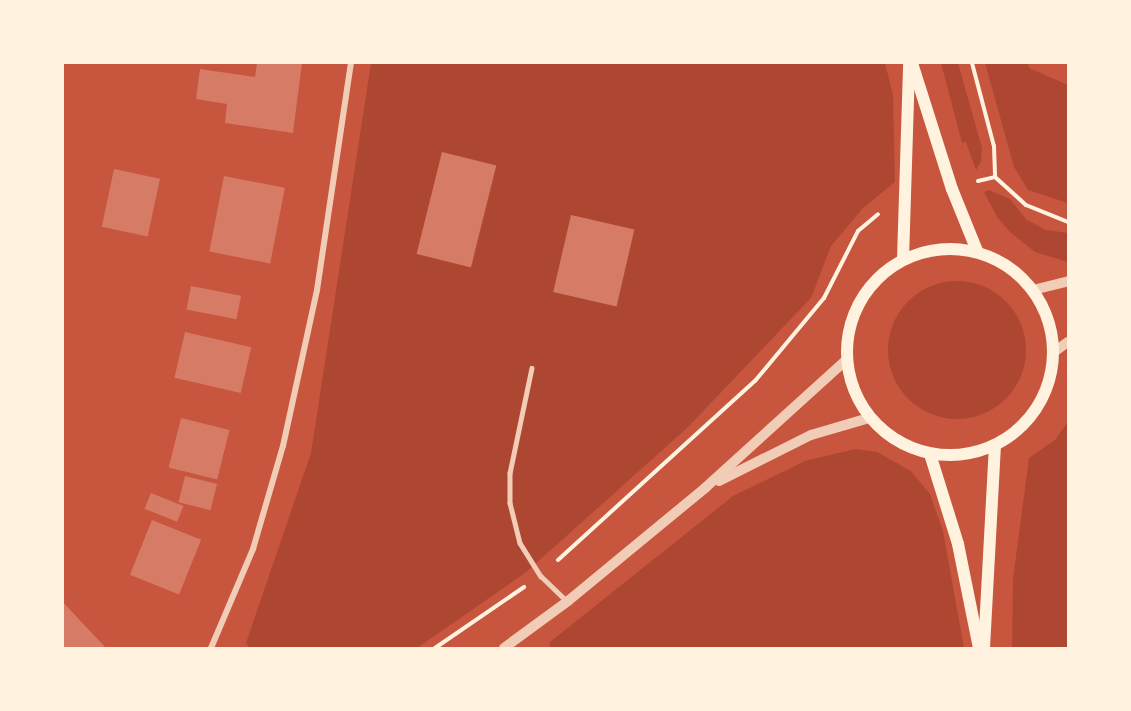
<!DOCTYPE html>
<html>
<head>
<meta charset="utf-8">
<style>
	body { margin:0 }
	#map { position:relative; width:1131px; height:711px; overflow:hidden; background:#c8553d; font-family:Barlow,sans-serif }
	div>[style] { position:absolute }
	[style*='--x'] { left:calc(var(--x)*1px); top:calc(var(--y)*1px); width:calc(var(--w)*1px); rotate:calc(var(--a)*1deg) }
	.green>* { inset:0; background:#ae4732 }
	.round { border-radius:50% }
	.building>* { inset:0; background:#d67c66; transform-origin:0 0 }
	.path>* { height:4px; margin:-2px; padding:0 2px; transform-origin:2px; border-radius:2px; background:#fff3e0 }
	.service>* { height:4.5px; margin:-2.25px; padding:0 2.25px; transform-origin:2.25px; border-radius:2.25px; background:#f1ccb7 }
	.minor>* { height:6px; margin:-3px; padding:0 3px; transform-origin:3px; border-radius:3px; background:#f1ccb7 }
	.tertiary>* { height:10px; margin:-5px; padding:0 5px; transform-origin:5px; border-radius:5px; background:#f1ccb7 }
	.secondary>* { height:12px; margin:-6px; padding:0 6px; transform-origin:6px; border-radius:6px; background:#fff3e0 }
	.secondary>.ring { margin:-6px; padding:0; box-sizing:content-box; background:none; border:12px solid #fff3e0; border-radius:50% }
	span { translate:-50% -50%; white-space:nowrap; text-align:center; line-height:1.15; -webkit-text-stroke:6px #fff3e0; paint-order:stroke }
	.frame { position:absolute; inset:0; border:64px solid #fff3e0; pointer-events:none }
</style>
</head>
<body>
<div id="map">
	<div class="green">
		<i style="clip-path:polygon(371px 63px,885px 63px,893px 95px,895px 182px,863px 208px,831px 246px,811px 298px,686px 429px,525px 573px,417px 648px,250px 648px,246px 643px,311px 453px)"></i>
		<i style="clip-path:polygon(941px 63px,958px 63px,982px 148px,981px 162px,976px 170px,966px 142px,962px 143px)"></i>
		<i style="clip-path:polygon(985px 63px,1028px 63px,1029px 68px,1068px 85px,1068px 203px,1028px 190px,1014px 167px)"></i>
		<i style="clip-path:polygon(989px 190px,1010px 199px,1027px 220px,1046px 230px,1068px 233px,1068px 262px,1035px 252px,1011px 233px,997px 217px,984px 192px)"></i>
		<i class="round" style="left:888px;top:281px;width:138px;height:138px"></i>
		<i style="clip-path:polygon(1068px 422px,1068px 648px,1012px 648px,1013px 579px,1029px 458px,1055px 440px)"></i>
		<i style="clip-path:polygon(855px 449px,877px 452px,911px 471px,930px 494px,943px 531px,964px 648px,549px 648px,550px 642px,733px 496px,805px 461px)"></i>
	</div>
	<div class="building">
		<i style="clip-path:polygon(257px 63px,302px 63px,293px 133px,225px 123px,227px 104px,196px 99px,200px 69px,255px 77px)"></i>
		<i style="left:442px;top:152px;width:56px;height:105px;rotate:14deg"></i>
		<i style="left:114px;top:169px;width:47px;height:59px;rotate:12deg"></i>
		<i style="left:224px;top:176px;width:62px;height:77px;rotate:11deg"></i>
		<i style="left:571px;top:215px;width:65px;height:79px;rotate:13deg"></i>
		<i style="left:191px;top:286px;width:51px;height:24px;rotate:11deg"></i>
		<i style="left:185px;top:332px;width:68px;height:47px;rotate:13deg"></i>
		<i style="left:181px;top:418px;width:50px;height:51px;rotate:14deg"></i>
		<i style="left:185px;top:476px;width:33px;height:27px;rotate:14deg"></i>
		<i style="left:151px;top:493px;width:35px;height:17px;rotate:22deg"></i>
		<i style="left:152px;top:520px;width:53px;height:59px;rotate:22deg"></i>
		<i style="clip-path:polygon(63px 602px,74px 614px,106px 648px,63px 648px)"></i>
	</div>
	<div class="path">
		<i style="--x:972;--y:63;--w:86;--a:75.2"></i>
		<i style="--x:994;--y:146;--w:31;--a:88"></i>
		<i style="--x:995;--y:177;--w:42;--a:42.1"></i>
		<i style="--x:1026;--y:205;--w:45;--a:22"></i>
		<i style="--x:978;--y:181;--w:17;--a:-13"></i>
		<i style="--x:558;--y:560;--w:266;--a:-42.3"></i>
		<i style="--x:755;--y:381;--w:108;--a:-50.3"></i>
		<i style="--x:824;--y:298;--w:75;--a:-63.1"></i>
		<i style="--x:858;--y:231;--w:26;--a:-40"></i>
		<i style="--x:435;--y:648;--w:108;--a:-34.4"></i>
	</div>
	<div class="service">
		<i style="--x:532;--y:368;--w:107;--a:101.8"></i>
		<i style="--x:510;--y:473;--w:30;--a:90"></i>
		<i style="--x:510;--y:503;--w:41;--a:76"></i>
		<i style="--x:520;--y:543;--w:39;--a:58"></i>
		<i style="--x:541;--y:576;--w:35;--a:44"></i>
	</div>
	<div class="minor">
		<i style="--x:211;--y:648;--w:108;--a:-67"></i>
		<i style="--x:253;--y:549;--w:107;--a:-73.8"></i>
		<i style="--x:283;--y:446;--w:160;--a:-77.7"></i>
		<i style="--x:317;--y:290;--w:230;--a:-81.5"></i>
	</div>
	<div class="tertiary">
		<i style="--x:1033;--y:290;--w:36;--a:-14"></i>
		<i style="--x:1054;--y:352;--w:17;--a:-36"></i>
		<i style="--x:719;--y:481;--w:103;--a:-26.6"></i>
		<i style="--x:811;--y:435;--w:60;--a:-16.3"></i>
		<i style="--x:504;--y:648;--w:79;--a:-36.3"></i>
		<i style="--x:568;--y:601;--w:178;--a:-39.5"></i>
		<i style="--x:705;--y:488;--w:190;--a:-42.2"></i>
	</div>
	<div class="secondary">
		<i style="--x:912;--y:63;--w:132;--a:72.4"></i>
		<i style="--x:952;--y:189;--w:67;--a:68"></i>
		<i class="ring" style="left:847px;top:249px;width:194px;height:194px"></i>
		<i style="--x:903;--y:259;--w:195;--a:-88.2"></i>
		<i style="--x:930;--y:454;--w:94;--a:72.7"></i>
		<i style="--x:958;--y:544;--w:106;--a:78.6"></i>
		<i style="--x:984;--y:648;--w:202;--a:-86.9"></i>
	</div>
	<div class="frame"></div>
</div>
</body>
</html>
